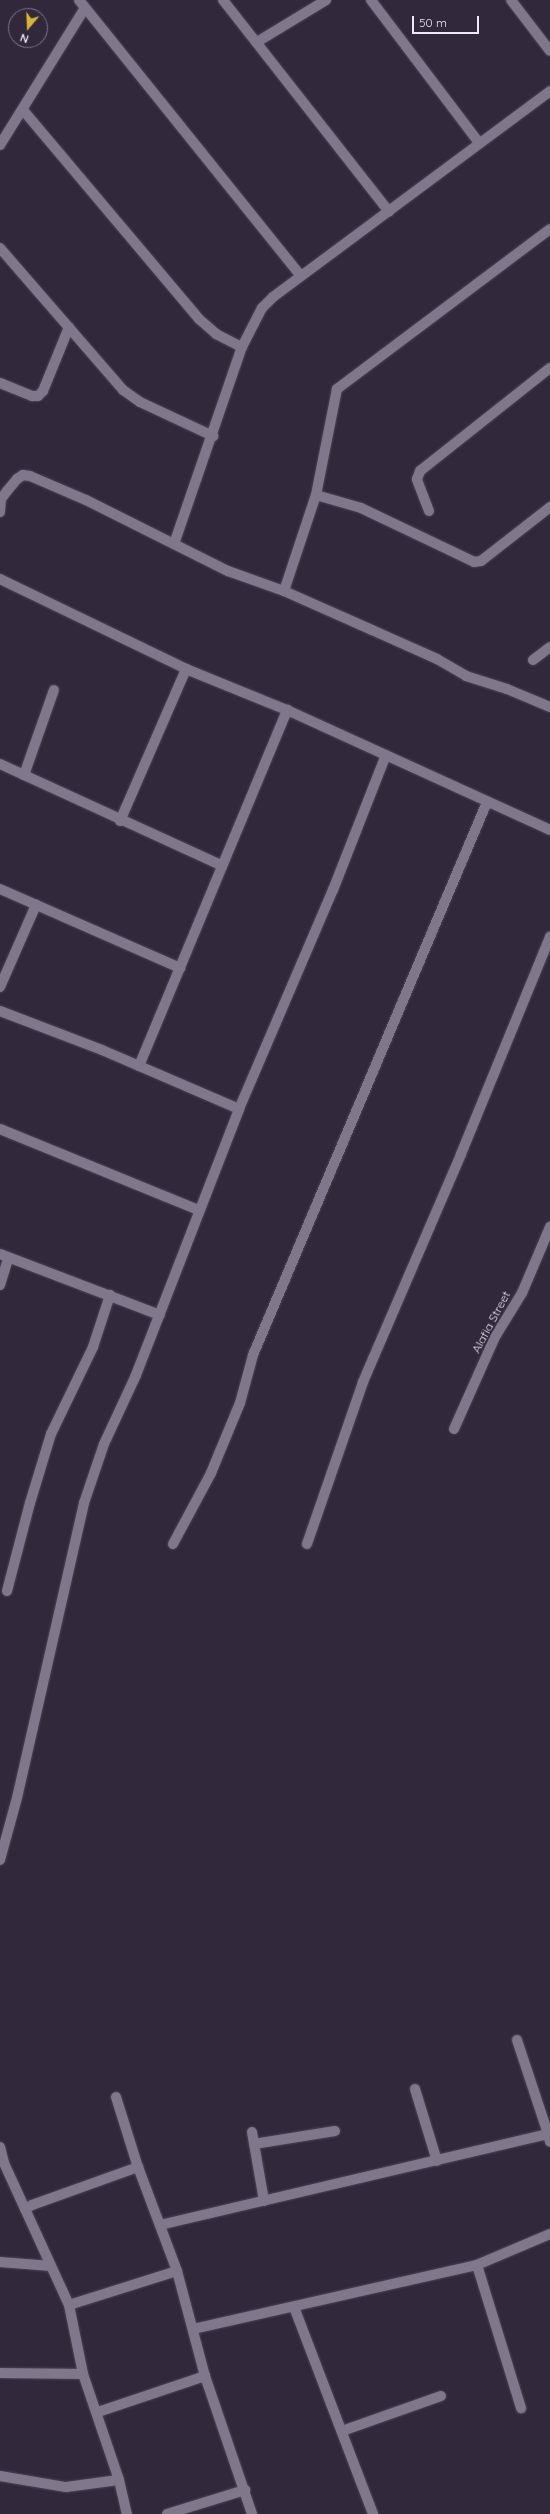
<!DOCTYPE html>
<html>
<head>
<meta charset="utf-8">
<style>
	body { margin:0 }
	#map { position:relative; width:550px; height:2514px; overflow:hidden; background:#31283b; font-family:Quicksand,sans-serif }
	div>[style] { position:absolute }
	[style*='--x'] { left:calc(var(--x)*1px); top:calc(var(--y)*1px); width:calc(var(--w)*1px); rotate:calc(var(--a)*1deg) }
	.roads { filter:drop-shadow(0 0 1px #4c4555) drop-shadow(0 0 1px #4c4555) }
	.street>* { height:10px; margin:-5px; padding:0 5px; transform-origin:5px; border-radius:5px; background:#80778d }
	span { translate:-50% -50%; white-space:nowrap; text-align:center; line-height:1.15; -webkit-text-stroke:3.5px #31283b; paint-order:stroke }
	.street-label { font-size:12px; color:#ede8f5 }
	.north { position:absolute; left:8px; top:8px; width:40px; height:40px; box-sizing:border-box; background:#31283b; border:1px solid #7c7585; border-radius:50%; rotate:199deg; font-size:11px; font-weight:700; line-height:16px; text-align:center; color:#ede8f5 }
	.north::after { content:''; display:block; margin:auto; width:14px; height:18px; background:#d7b434; clip-path:polygon(50% 0,100% 100%,50% 72%,0 100%) }
	.scale { position:absolute; left:412px; top:16px; width:67px; height:18px; box-sizing:border-box; border:2px solid #ede8f5; border-top:0; padding-left:5px; font-size:12px; line-height:14px; white-space:nowrap; color:#ede8f5; -webkit-text-stroke:3px #31283b; paint-order:stroke }
</style>
</head>
<body>
<div id="map">
	<div class="roads">
		<div class="street">
			<i style="--x:79;--y:0;--w:354;--a:51.2"></i>
			<i style="--x:223;--y:0;--w:269;--a:51.9"></i>
			<i style="--x:371;--y:0;--w:179;--a:52.9"></i>
			<i style="--x:511;--y:0;--w:64;--a:52.6"></i>
			<i style="--x:257;--y:42;--w:81;--a:-31.3"></i>
			<i style="--x:23;--y:110;--w:273;--a:49.9"></i>
			<i style="--x:199;--y:319;--w:23;--a:41"></i>
			<i style="--x:216;--y:334;--w:29;--a:27"></i>
			<i style="--x:0;--y:145;--w:161;--a:-58.2"></i>
			<i style="--x:0;--y:248;--w:188;--a:49.1"></i>
			<i style="--x:123;--y:390;--w:21;--a:35"></i>
			<i style="--x:140;--y:402;--w:81;--a:25"></i>
			<i style="--x:0;--y:383;--w:35;--a:22"></i>
			<i style="--x:32;--y:396;--w:6;--a:0"></i>
			<i style="--x:38;--y:396;--w:7;--a:-45"></i>
			<i style="--x:43;--y:391;--w:69;--a:-67.9"></i>
			<i style="--x:316;--y:495;--w:47;--a:16.1"></i>
			<i style="--x:361;--y:508;--w:125;--a:25.5"></i>
			<i style="--x:474;--y:562;--w:7;--a:-8"></i>
			<i style="--x:481;--y:561;--w:88;--a:-38"></i>
			<i style="--x:429;--y:511;--w:34;--a:-111"></i>
			<i style="--x:417;--y:479;--w:9;--a:-69"></i>
			<i style="--x:420;--y:471;--w:166;--a:-38.4"></i>
			<i style="--x:0;--y:512;--w:13;--a:-86"></i>
			<i style="--x:1;--y:499;--w:10;--a:-53"></i>
			<i style="--x:7;--y:491;--w:16;--a:-50"></i>
			<i style="--x:17;--y:479;--w:7;--a:-34"></i>
			<i style="--x:23;--y:475;--w:7;--a:8"></i>
			<i style="--x:30;--y:476;--w:61;--a:23.2"></i>
			<i style="--x:86;--y:500;--w:159;--a:26.6"></i>
			<i style="--x:228;--y:571;--w:59;--a:19.7"></i>
			<i style="--x:284;--y:591;--w:96;--a:23.9"></i>
			<i style="--x:372;--y:630;--w:71;--a:24"></i>
			<i style="--x:437;--y:659;--w:34;--a:30"></i>
			<i style="--x:466;--y:676;--w:43;--a:17.6"></i>
			<i style="--x:507;--y:689;--w:47;--a:22.7"></i>
			<i style="--x:174;--y:544;--w:208;--a:-71"></i>
			<i style="--x:242;--y:347;--w:44;--a:-62.9"></i>
			<i style="--x:262;--y:308;--w:16;--a:-45"></i>
			<i style="--x:273;--y:297;--w:345;--a:-36.6"></i>
			<i style="--x:0;--y:579;--w:207;--a:25.8"></i>
			<i style="--x:186;--y:669;--w:109;--a:22.1"></i>
			<i style="--x:287;--y:710;--w:289;--a:24.5"></i>
			<i style="--x:284;--y:591;--w:101;--a:-71.6"></i>
			<i style="--x:316;--y:495;--w:108;--a:-78.8"></i>
			<i style="--x:337;--y:389;--w:266;--a:-36.9"></i>
			<i style="--x:533;--y:660;--w:21;--a:-37"></i>
			<i style="--x:0;--y:764;--w:243;--a:24.6"></i>
			<i style="--x:24;--y:775;--w:90;--a:-70.6"></i>
			<i style="--x:120;--y:821;--w:166;--a:-66.5"></i>
			<i style="--x:0;--y:889;--w:197;--a:23.7"></i>
			<i style="--x:0;--y:987;--w:90;--a:-66.3"></i>
			<i style="--x:0;--y:1011;--w:109;--a:20.9"></i>
			<i style="--x:102;--y:1050;--w:149;--a:23.3"></i>
			<i style="--x:139;--y:1066;--w:386;--a:-67.4"></i>
			<i style="--x:0;--y:1129;--w:214;--a:22.2"></i>
			<i style="--x:0;--y:1254;--w:171;--a:20.9"></i>
			<i style="--x:0;--y:1285;--w:28;--a:-73"></i>
			<i style="--x:454;--y:1429;--w:101;--a:-66"></i>
			<i style="--x:495;--y:1337;--w:52;--a:-58.5"></i>
			<i style="--x:522;--y:1293;--w:72;--a:-67"></i>
			<i style="--x:173;--y:1544;--w:81;--a:-61.8"></i>
			<i style="--x:211;--y:1473;--w:76;--a:-67.5"></i>
			<i style="--x:240;--y:1403;--w:50;--a:-74.8"></i>
			<i style="--x:253;--y:1355;--w:600;--a:-67.06"></i>
			<i style="--x:307;--y:1544;--w:171;--a:-70.9"></i>
			<i style="--x:363;--y:1382;--w:248;--a:-66.7"></i>
			<i style="--x:461;--y:1154;--w:235;--a:-67.7"></i>
			<i style="--x:7;--y:1591;--w:91;--a:-75.4"></i>
			<i style="--x:30;--y:1503;--w:72;--a:-73.1"></i>
			<i style="--x:51;--y:1434;--w:97;--a:-64.2"></i>
			<i style="--x:93;--y:1347;--w:55;--a:-71.9"></i>
			<i style="--x:0;--y:1860;--w:64;--a:-74.7"></i>
			<i style="--x:17;--y:1798;--w:303;--a:-77.2"></i>
			<i style="--x:84;--y:1503;--w:62;--a:-71.3"></i>
			<i style="--x:104;--y:1444;--w:76;--a:-65.1"></i>
			<i style="--x:136;--y:1375;--w:285;--a:-68.8"></i>
			<i style="--x:239;--y:1109;--w:238;--a:-66.8"></i>
			<i style="--x:333;--y:890;--w:145;--a:-68.6"></i>
			<i style="--x:517;--y:2040;--w:99;--a:71.7"></i>
			<i style="--x:415;--y:2089;--w:75;--a:73"></i>
			<i style="--x:116;--y:2097;--w:73;--a:72.6"></i>
			<i style="--x:252;--y:2132;--w:70;--a:80.1"></i>
			<i style="--x:254;--y:2144;--w:82;--a:-9.1"></i>
			<i style="--x:0;--y:2147;--w:16;--a:76"></i>
			<i style="--x:4;--y:2163;--w:156;--a:65.4"></i>
			<i style="--x:69;--y:2305;--w:70;--a:78.5"></i>
			<i style="--x:83;--y:2374;--w:112;--a:71.2"></i>
			<i style="--x:119;--y:2480;--w:35;--a:77"></i>
			<i style="--x:25;--y:2209;--w:8;--a:-30"></i>
			<i style="--x:32;--y:2205;--w:113;--a:-19.7"></i>
			<i style="--x:138;--y:2167;--w:111;--a:69.4"></i>
			<i style="--x:177;--y:2271;--w:109;--a:75.1"></i>
			<i style="--x:205;--y:2376;--w:146;--a:71.2"></i>
			<i style="--x:160;--y:2225;--w:399;--a:-13.2"></i>
			<i style="--x:548;--y:2134;--w:8;--a:76"></i>
			<i style="--x:0;--y:2262;--w:51;--a:4.5"></i>
			<i style="--x:477;--y:2265;--w:150;--a:72.9"></i>
			<i style="--x:69;--y:2305;--w:113;--a:-17.5"></i>
			<i style="--x:294;--y:2307;--w:222;--a:69.1"></i>
			<i style="--x:193;--y:2329;--w:291;--a:-12.7"></i>
			<i style="--x:477;--y:2265;--w:79;--a:-23"></i>
			<i style="--x:0;--y:2373;--w:83;--a:0.7"></i>
			<i style="--x:98;--y:2412;--w:113;--a:-18.6"></i>
			<i style="--x:342;--y:2431;--w:105;--a:-19.5"></i>
			<i style="--x:0;--y:2476;--w:67;--a:9.5"></i>
			<i style="--x:66;--y:2487;--w:53;--a:-7.5"></i>
			<i style="--x:167;--y:2514;--w:82;--a:-17.1"></i>
		</div>
	</div>
	<div class="street-label">
		<span style="left:491px;top:1322px;rotate:-62deg">Alafia Street</span>
	</div>
	<div class="north">N</div>
	<div class="scale">50 m</div>
</div>
</body>
</html>
